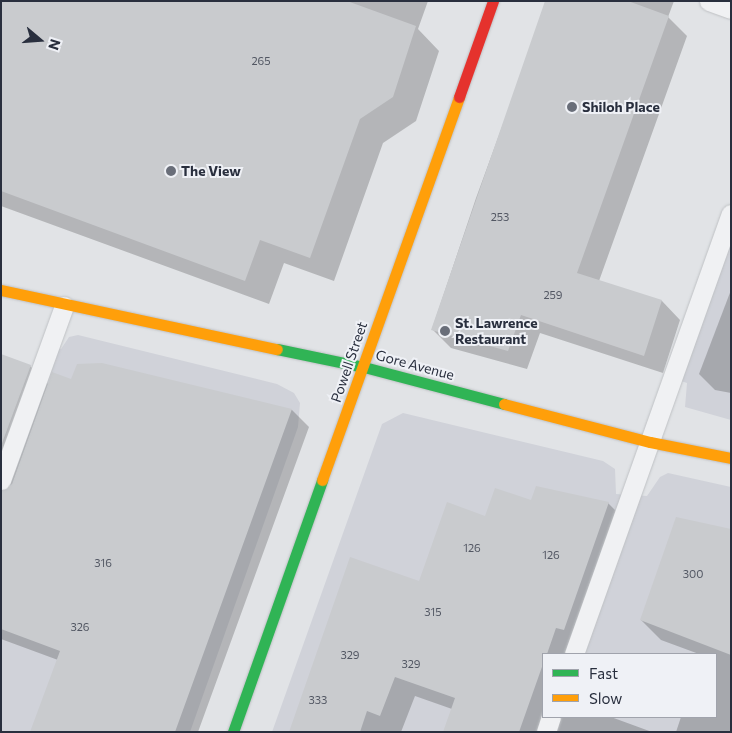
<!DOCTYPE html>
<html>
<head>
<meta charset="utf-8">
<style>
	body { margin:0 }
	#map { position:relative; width:732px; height:733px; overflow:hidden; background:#e1e3e6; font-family:Commissioner,sans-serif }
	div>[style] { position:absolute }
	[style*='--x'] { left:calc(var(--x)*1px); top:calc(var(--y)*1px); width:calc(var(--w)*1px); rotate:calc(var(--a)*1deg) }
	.built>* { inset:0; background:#d0d2d9 }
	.shadow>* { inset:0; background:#0003 }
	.building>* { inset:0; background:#c9cbce }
	.roads { filter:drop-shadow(0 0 1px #bfc1c4) drop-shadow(0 0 1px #bfc1c4) }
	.lane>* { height:19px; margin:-9.5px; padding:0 9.5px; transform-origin:9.5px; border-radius:9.5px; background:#f0f1f3 }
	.fast>* { height:11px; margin:-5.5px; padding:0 5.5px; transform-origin:5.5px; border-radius:5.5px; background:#30b455 }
	.slow>* { height:11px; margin:-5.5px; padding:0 5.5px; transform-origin:5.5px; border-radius:5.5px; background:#ff9f0a }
	.jam>* { height:11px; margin:-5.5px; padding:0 5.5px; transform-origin:5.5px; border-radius:5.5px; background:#e5322d }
	.dots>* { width:14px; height:14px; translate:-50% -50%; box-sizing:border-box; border:2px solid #eff1f6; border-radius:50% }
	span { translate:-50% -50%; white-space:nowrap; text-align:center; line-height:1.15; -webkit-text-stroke:4px #eff1f6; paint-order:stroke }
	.number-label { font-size:11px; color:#525763 }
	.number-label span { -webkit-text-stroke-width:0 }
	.poi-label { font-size:14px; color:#292f3e; font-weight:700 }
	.left { translate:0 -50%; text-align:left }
	.street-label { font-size:14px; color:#292f3e }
	.frame { position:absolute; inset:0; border:2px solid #292f3e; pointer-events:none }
	.legend { position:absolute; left:542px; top:653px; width:175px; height:65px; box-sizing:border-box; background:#eff1f6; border:1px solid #a0a3ac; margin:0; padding:6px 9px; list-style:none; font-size:15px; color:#292f3e }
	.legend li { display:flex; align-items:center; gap:10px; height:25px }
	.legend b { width:25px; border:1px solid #a0a3ac }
	.north { position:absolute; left:15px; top:15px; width:50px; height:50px; -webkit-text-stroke:4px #eff1f6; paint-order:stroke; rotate:108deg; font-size:14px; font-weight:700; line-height:20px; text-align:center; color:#292f3e }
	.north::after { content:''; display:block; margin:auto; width:18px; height:22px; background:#292f3e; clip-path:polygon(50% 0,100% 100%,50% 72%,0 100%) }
</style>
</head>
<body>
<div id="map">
	<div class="built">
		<i style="clip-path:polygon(731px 214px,731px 420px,685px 407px,687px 383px,672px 378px)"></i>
		<i style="clip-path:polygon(78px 335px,277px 384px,294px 393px,300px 403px,298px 427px,190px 732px,1px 732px,1px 479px,49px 346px,61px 349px,69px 337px)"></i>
		<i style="clip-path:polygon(evenodd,403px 413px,603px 461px,615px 469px,616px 494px,647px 496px,660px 477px,668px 473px,731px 487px,731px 732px,272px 732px,382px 424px,403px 413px,543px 654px,716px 654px,716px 717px,543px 717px,543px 654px)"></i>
	</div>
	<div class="shadow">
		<i style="clip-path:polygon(1px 1px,428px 1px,418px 29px,439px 51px,416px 121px,383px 143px,334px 281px,284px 263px,269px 304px,1px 206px)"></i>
		<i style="clip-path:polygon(548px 1px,674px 1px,668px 17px,687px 36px,599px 281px,662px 301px,680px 320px,663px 373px,540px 333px,527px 369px,451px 348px,432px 329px,476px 198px)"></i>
		<i style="clip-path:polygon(731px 290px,731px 393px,715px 390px,699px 374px)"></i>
		<i style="clip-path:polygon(1px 355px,30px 366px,49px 385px,72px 381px,292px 410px,309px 427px,198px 732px,33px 732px,58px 660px,1px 639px)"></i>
		<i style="clip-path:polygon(532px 502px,608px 503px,628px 523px,573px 654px,543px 654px,543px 717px,611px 717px,652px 732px,444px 732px,452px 709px,415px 696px,401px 732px,290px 732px,420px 583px,486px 517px)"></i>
		<i style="clip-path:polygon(731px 530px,731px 732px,676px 732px,681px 717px,716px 717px,716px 654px,699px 654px,661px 640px,641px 620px)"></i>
	</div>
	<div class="building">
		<i style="clip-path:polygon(1px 1px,347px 1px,416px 26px,393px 97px,360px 119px,310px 258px,260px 240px,245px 281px,1px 191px)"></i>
		<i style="clip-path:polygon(545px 1px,628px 1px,669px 16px,577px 273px,662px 300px,644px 356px,521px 315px,508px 351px,431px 330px)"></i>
		<i style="clip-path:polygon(1px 354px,31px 365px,1px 446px)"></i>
		<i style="clip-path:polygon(102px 363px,292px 409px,175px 732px,30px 732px,60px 651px,1px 629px,1px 491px,12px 484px,52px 372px,71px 379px,77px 364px)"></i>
		<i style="clip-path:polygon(536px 486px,609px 502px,564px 630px,556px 628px,547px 654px,543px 654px,543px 664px,519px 732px,443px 732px,455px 698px,395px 677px,380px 716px,367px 711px,360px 732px,289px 732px,350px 557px,419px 581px,447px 502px,485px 516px,495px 488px,531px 500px)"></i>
		<i style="clip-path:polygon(676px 517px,731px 529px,731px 655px,640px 620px)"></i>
	</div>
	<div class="roads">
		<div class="lane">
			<i style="--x:709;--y:1;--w:23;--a:20"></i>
			<i style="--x:1;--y:480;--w:185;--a:-70.1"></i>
			<i style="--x:574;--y:654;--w:467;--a:-70.4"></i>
			<i style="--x:546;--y:732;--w:16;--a:-72"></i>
		</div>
		<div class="fast">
			<i style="--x:277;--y:349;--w:89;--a:11.7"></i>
			<i style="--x:364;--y:367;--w:145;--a:14.8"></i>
			<i style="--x:233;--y:732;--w:267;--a:-70.5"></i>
		</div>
		<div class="slow">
			<i style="--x:1;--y:290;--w:282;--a:12.1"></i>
			<i style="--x:504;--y:404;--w:151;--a:14.6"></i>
			<i style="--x:650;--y:442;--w:83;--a:11.2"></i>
			<i style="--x:322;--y:480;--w:407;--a:-70.3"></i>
		</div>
		<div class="jam">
			<i style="--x:459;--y:97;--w:102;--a:-70.5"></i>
		</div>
	</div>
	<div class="dots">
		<i style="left:572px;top:107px;background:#696e79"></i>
		<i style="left:171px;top:171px;background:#696e79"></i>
		<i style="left:445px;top:331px;background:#696e79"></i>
	</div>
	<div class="number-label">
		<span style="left:261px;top:61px">265</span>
		<span style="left:500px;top:217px">253</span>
		<span style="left:553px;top:295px">259</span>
		<span style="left:472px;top:548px">126</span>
		<span style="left:551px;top:555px">126</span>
		<span style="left:103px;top:563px">316</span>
		<span style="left:693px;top:574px">300</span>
		<span style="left:433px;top:612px">315</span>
		<span style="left:80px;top:627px">326</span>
		<span style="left:350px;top:655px">329</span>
		<span style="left:411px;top:664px">329</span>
		<span style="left:318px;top:700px">333</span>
	</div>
	<div class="poi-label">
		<span class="left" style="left:582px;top:107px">Shiloh Place</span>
		<span class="left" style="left:181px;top:171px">The View</span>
		<span class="left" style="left:455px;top:331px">St. Lawrence<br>Restaurant</span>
	</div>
	<div class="street-label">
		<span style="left:349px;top:362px;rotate:-71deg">Powell Street</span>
		<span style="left:415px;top:365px;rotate:15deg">Gore Avenue</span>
	</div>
	<div class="frame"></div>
	<ul class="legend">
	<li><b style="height:6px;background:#30b455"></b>Fast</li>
	<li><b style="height:6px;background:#ff9f0a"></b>Slow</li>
	</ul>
	<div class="north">N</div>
</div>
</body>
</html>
